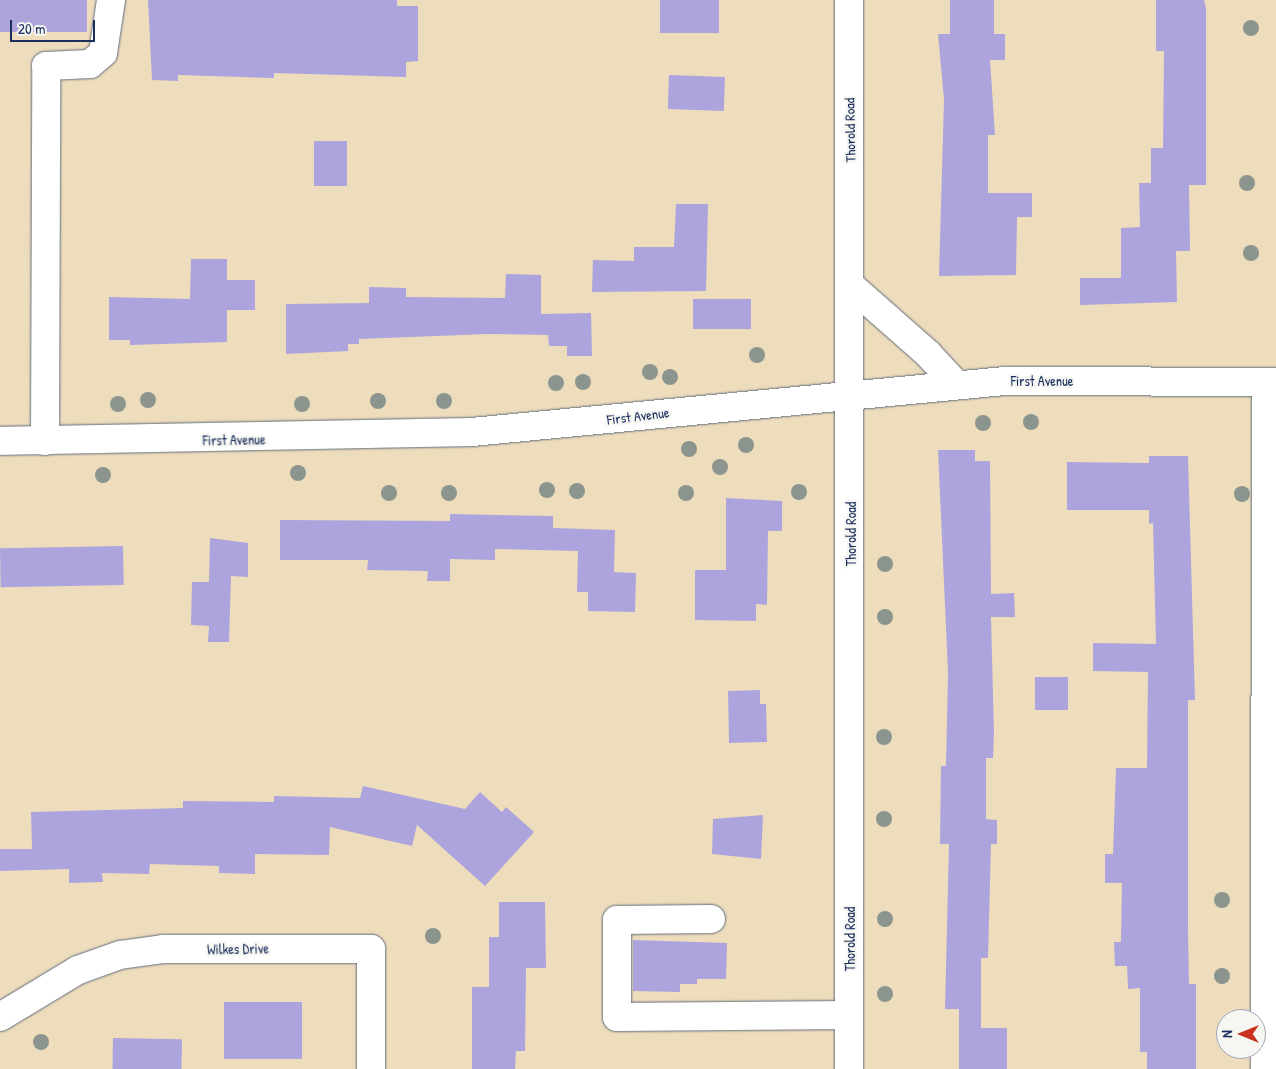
<!DOCTYPE html>
<html>
<head>
<meta charset="utf-8">
<style>
	body { margin:0 }
	#map { position:relative; width:1276px; height:1069px; overflow:hidden; background:#edddbc; font-family:"Patrick Hand",sans-serif }
	div>[style] { position:absolute }
	[style*='--x'] { left:calc(var(--x)*1px); top:calc(var(--y)*1px); width:calc(var(--w)*1px); rotate:calc(var(--a)*1deg) }
	.building>* { inset:0; background:#ada4de; transform-origin:0 0 }
	.roads { filter:drop-shadow(0 0 1px #646c7f) drop-shadow(0 0 1px #646c7f) }
	.minor>* { height:28px; margin:-14px; padding:0 14px; transform-origin:14px; border-radius:14px; background:#fff }
	.trees>* { width:16px; height:16px; margin:-8px; border-radius:50%; background:#8c948e }
	span { translate:-50% -50%; white-space:nowrap; text-align:center; line-height:1.15; -webkit-text-stroke:4.5px #f6f6f2; paint-order:stroke }
	.street-label { font-size:14px; color:#1b2f5e }
	.north { position:absolute; left:1216px; top:1009px; width:50px; height:50px; box-sizing:border-box; background:#f6f6f2; border:1px solid #9ea6b7; border-radius:50%; rotate:270deg; font-size:14px; font-weight:700; line-height:20px; text-align:center; color:#1b2f5e }
	.north::after { content:''; display:block; margin:auto; width:18px; height:22px; background:#c8321e; clip-path:polygon(50% 0,100% 100%,50% 72%,0 100%) }
	.scale { position:absolute; left:10px; top:20px; width:85px; height:22px; box-sizing:border-box; border:2px solid #1b2f5e; border-top:0; padding-left:6px; font-size:15px; line-height:18px; white-space:nowrap; color:#1b2f5e; -webkit-text-stroke:4px #f6f6f2; paint-order:stroke }
</style>
</head>
<body>
<div id="map">
	<div class="building">
		<i style="left:0;top:0;width:87px;height:32px"></i>
		<i style="clip-path:polygon(148px 0,397px 0,397px 6px,418px 6px,418px 61px,406px 62px,406px 77px,274px 73px,274px 78px,178px 75px,178px 81px,152px 80px)"></i>
		<i style="left:660px;top:0;width:59px;height:33px"></i>
		<i style="clip-path:polygon(950px 0,994px 0,994px 34px,1005px 34px,1005px 60px,990px 60px,995px 135px,988px 135px,988px 193px,1032px 193px,1032px 217px,1017px 217px,1016px 275px,939px 276px,944px 99px,938px 34px,950px 34px)"></i>
		<i style="clip-path:polygon(1156px 0,1204px 0,1206px 8px,1206px 185px,1189px 185px,1190px 251px,1176px 251px,1177px 302px,1080px 305px,1080px 278px,1121px 278px,1121px 228px,1140px 227px,1139px 183px,1151px 183px,1151px 148px,1163px 148px,1164px 51px,1156px 51px)"></i>
		<i style="left:669px;top:75px;width:56px;height:34px;rotate:2deg"></i>
		<i style="left:314px;top:141px;width:33px;height:45px"></i>
		<i style="clip-path:polygon(676px 204px,708px 204px,706px 291px,592px 292px,593px 260px,634px 261px,634px 247px,674px 247px)"></i>
		<i style="clip-path:polygon(191px 259px,227px 259px,227px 280px,255px 280px,255px 310px,227px 310px,227px 342px,130px 345px,130px 340px,109px 340px,109px 297px,190px 299px)"></i>
		<i style="clip-path:polygon(506px 274px,541px 275px,541px 314px,591px 313px,592px 356px,567px 356px,567px 346px,549px 346px,548px 335px,488px 334px,359px 339px,359px 344px,348px 344px,348px 351px,286px 354px,286px 304px,369px 303px,369px 287px,406px 288px,406px 297px,505px 298px)"></i>
		<i style="left:693px;top:299px;width:58px;height:30px"></i>
		<i style="clip-path:polygon(938px 450px,975px 450px,975px 461px,990px 461px,991px 594px,1014px 593px,1015px 617px,991px 617px,994px 732px,993px 758px,986px 758px,986px 819px,997px 820px,997px 844px,991px 844px,988px 958px,981px 958px,981px 1028px,1007px 1028px,1007px 1069px,959px 1069px,959px 1009px,945px 1009px,949px 844px,940px 844px,941px 766px,946px 766px,948px 672px)"></i>
		<i style="clip-path:polygon(1149px 456px,1188px 456px,1195px 700px,1188px 700px,1188px 931px,1189px 984px,1196px 984px,1196px 1069px,1147px 1069px,1147px 1052px,1140px 1052px,1140px 988px,1128px 989px,1127px 966px,1115px 966px,1114px 942px,1121px 942px,1122px 883px,1105px 883px,1105px 854px,1113px 854px,1116px 768px,1147px 768px,1148px 672px,1093px 671px,1093px 643px,1156px 644px,1153px 523px,1149px 524px,1149px 510px,1067px 510px,1067px 462px,1149px 463px)"></i>
		<i style="clip-path:polygon(726px 498px,782px 501px,782px 531px,768px 531px,767px 605px,756px 604px,756px 621px,695px 620px,695px 570px,726px 570px)"></i>
		<i style="clip-path:polygon(450px 514px,553px 516px,553px 528px,615px 530px,614px 572px,636px 573px,635px 612px,588px 611px,588px 592px,577px 592px,578px 551px,495px 549px,495px 560px,450px 559px,450px 581px,427px 581px,428px 571px,367px 570px,368px 560px,280px 560px,280px 520px,450px 521px)"></i>
		<i style="clip-path:polygon(210px 538px,248px 543px,248px 577px,231px 576px,229px 642px,208px 642px,209px 626px,191px 625px,192px 582px,209px 582px)"></i>
		<i style="left:123px;top:546px;width:39px;height:123px;rotate:89deg"></i>
		<i style="left:1035px;top:677px;width:33px;height:33px"></i>
		<i style="clip-path:polygon(760px 690px,760px 704px,766px 704px,767px 742px,729px 743px,728px 691px)"></i>
		<i style="clip-path:polygon(363px 786px,465px 809px,480px 792px,502px 812px,506px 807px,534px 832px,485px 886px,417px 825px,412px 846px,330px 827px,329px 855px,255px 854px,255px 874px,219px 873px,219px 866px,150px 864px,149px 874px,102px 873px,103px 882px,69px 883px,69px 869px,0 871px,0 849px,32px 849px,31px 812px,183px 808px,183px 801px,274px 802px,274px 796px,360px 798px)"></i>
		<i style="clip-path:polygon(763px 815px,761px 859px,712px 854px,713px 819px)"></i>
		<i style="clip-path:polygon(499px 902px,545px 902px,546px 968px,526px 968px,525px 1051px,516px 1051px,515px 1069px,472px 1069px,472px 987px,489px 987px,489px 937px,499px 937px)"></i>
		<i style="clip-path:polygon(633px 940px,727px 943px,726px 979px,697px 979px,697px 984px,680px 984px,680px 992px,633px 991px)"></i>
		<i style="left:224px;top:1002px;width:78px;height:57px"></i>
		<i style="left:113px;top:1038px;width:69px;height:31px;rotate:1deg"></i>
	</div>
	<div class="roads">
		<div class="minor">
			<i style="--x:849;--y:0;--w:1069;--a:90"></i>
			<i style="--x:851;--y:286;--w:103;--a:41.4"></i>
			<i style="--x:928;--y:354;--w:41;--a:47"></i>
			<i style="--x:0;--y:441;--w:472;--a:-1.1"></i>
			<i style="--x:472;--y:432;--w:535;--a:-5.47"></i>
			<i style="--x:1005;--y:381;--w:271;--a:0.2"></i>
			<i style="--x:45;--y:441;--w:375;--a:-89.8"></i>
			<i style="--x:46;--y:66;--w:44;--a:-2.6"></i>
			<i style="--x:90;--y:64;--w:17;--a:-40"></i>
			<i style="--x:103;--y:53;--w:54;--a:-81.4"></i>
			<i style="--x:711;--y:919;--w:94;--a:179.4"></i>
			<i style="--x:617;--y:920;--w:97;--a:90"></i>
			<i style="--x:617;--y:1017;--w:232;--a:-0.5"></i>
			<i style="--x:0;--y:1017;--w:91;--a:-31.1"></i>
			<i style="--x:78;--y:970;--w:45;--a:-19.7"></i>
			<i style="--x:120;--y:955;--w:43;--a:-7.9"></i>
			<i style="--x:163;--y:949;--w:208;--a:0"></i>
			<i style="--x:371;--y:949;--w:120;--a:90"></i>
			<i style="--x:1265;--y:1069;--w:687;--a:-89.92"></i>
		</div>
	</div>
	<div class="trees">
		<i style="left:1251px;top:28px"></i>
		<i style="left:1247px;top:183px"></i>
		<i style="left:1251px;top:253px"></i>
		<i style="left:757px;top:355px"></i>
		<i style="left:650px;top:372px"></i>
		<i style="left:670px;top:377px"></i>
		<i style="left:583px;top:382px"></i>
		<i style="left:556px;top:383px"></i>
		<i style="left:148px;top:400px"></i>
		<i style="left:378px;top:401px"></i>
		<i style="left:444px;top:401px"></i>
		<i style="left:118px;top:404px"></i>
		<i style="left:302px;top:404px"></i>
		<i style="left:1031px;top:422px"></i>
		<i style="left:983px;top:423px"></i>
		<i style="left:746px;top:445px"></i>
		<i style="left:689px;top:449px"></i>
		<i style="left:720px;top:467px"></i>
		<i style="left:298px;top:473px"></i>
		<i style="left:103px;top:475px"></i>
		<i style="left:547px;top:490px"></i>
		<i style="left:577px;top:491px"></i>
		<i style="left:799px;top:492px"></i>
		<i style="left:389px;top:493px"></i>
		<i style="left:449px;top:493px"></i>
		<i style="left:686px;top:493px"></i>
		<i style="left:1242px;top:494px"></i>
		<i style="left:885px;top:564px"></i>
		<i style="left:885px;top:617px"></i>
		<i style="left:884px;top:737px"></i>
		<i style="left:884px;top:819px"></i>
		<i style="left:1222px;top:900px"></i>
		<i style="left:885px;top:919px"></i>
		<i style="left:433px;top:936px"></i>
		<i style="left:1222px;top:976px"></i>
		<i style="left:885px;top:994px"></i>
		<i style="left:41px;top:1042px"></i>
	</div>
	<div class="street-label">
		<span style="left:850px;top:130px;rotate:-91deg">Thorold Road</span>
		<span style="left:1042px;top:381px">First Avenue</span>
		<span style="left:638px;top:416px;rotate:-7deg">First Avenue</span>
		<span style="left:234px;top:440px;rotate:-1deg">First Avenue</span>
		<span style="left:851px;top:534px;rotate:-90deg">Thorold Road</span>
		<span style="left:850px;top:939px;rotate:-90deg">Thorold Road</span>
		<span style="left:238px;top:949px;rotate:-1deg">Wilkes Drive</span>
	</div>
	<div class="north">N</div>
	<div class="scale">20 m</div>
</div>
</body>
</html>
